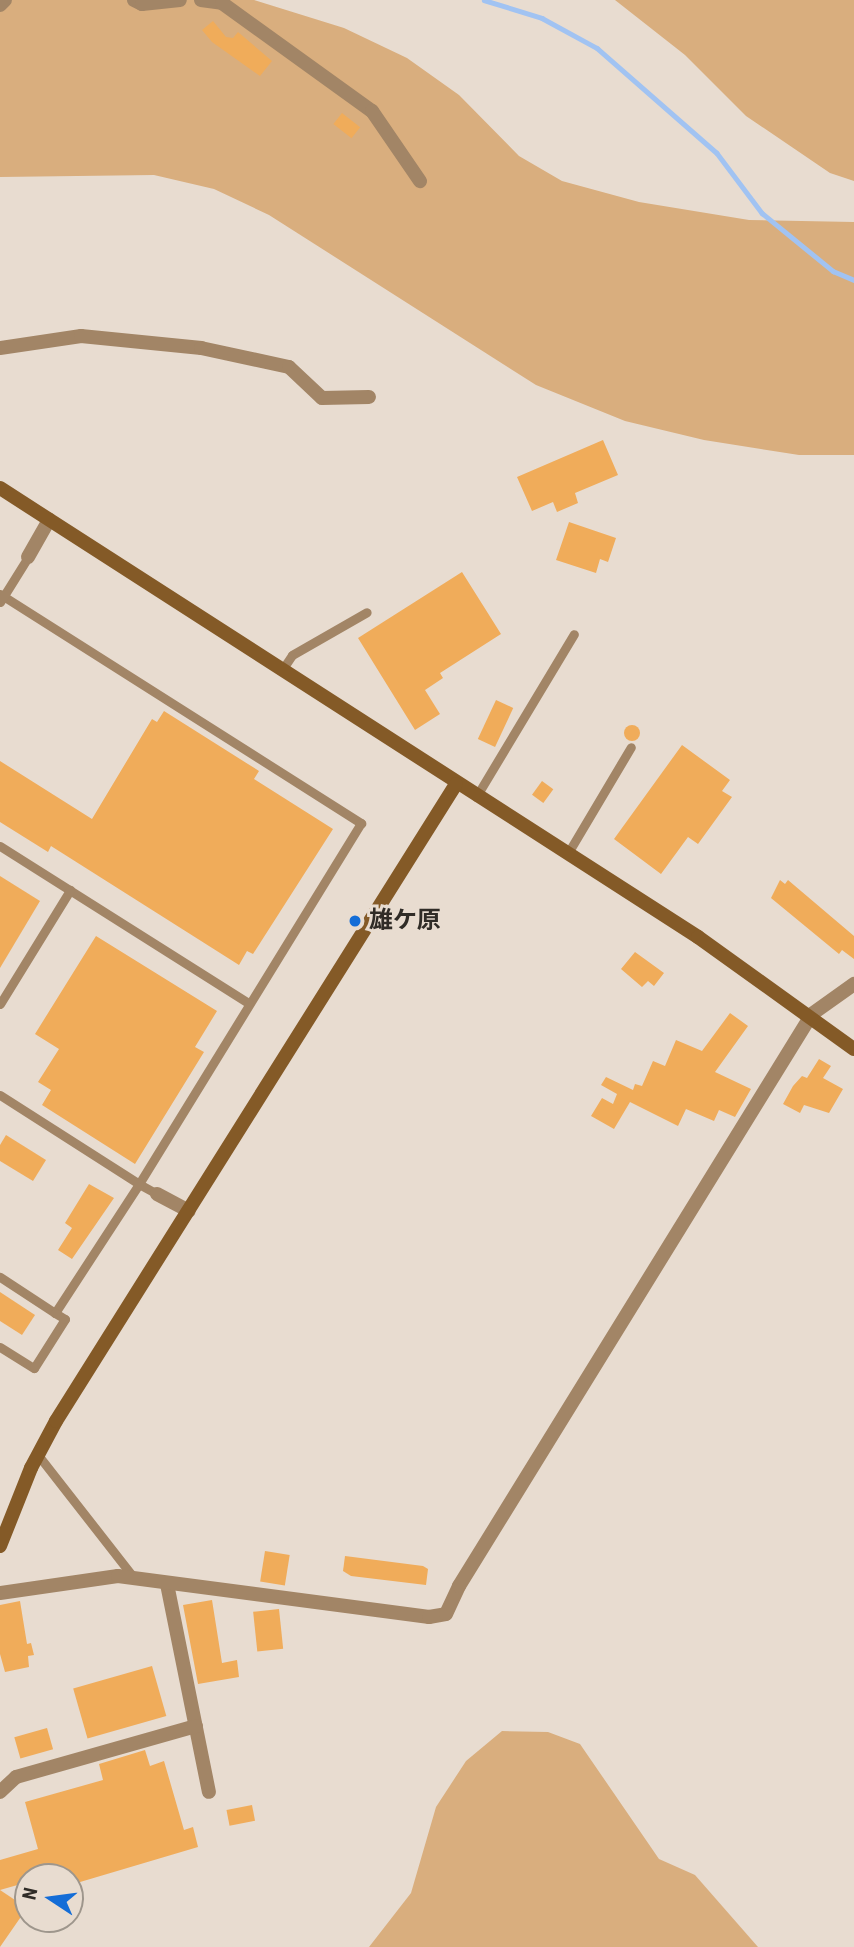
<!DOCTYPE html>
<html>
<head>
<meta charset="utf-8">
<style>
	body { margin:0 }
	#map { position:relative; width:854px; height:1947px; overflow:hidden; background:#e8dcd0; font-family:"Roboto Condensed","Noto Sans JP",sans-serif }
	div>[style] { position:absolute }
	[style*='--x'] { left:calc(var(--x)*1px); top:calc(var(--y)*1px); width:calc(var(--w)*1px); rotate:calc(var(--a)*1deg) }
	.green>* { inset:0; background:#d9ae7e }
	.stream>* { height:4.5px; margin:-2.25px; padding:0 2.25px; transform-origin:2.25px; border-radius:2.25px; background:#a1c3f2 }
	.building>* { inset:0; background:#f0ac5a; transform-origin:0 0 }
	.round { border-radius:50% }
	.lane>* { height:9px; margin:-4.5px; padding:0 4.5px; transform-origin:4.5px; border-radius:4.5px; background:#a28566 }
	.street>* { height:14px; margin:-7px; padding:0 7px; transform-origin:7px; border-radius:7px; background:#a28566 }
	.secondary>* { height:14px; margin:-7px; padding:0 7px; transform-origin:7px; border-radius:7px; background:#845a27 }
	.dots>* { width:19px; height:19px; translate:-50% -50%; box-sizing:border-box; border:4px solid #e8dcd0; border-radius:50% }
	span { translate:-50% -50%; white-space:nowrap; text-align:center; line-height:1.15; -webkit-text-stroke:6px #e8dcd0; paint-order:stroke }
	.poi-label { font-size:24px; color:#302c27; font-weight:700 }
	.left { translate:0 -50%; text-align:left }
	.north { position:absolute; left:14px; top:1863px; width:70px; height:70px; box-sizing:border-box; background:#e8dcd0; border:2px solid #9e968c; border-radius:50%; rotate:283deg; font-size:19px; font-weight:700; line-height:28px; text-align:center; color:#302c27 }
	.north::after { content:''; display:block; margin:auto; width:24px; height:32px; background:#146dd7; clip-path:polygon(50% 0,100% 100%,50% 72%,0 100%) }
</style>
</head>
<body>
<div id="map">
	<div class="green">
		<i style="clip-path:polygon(0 0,254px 0,344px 28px,407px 58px,459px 95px,519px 156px,562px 181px,639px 202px,749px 220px,854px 222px,854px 455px,799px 455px,704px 440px,625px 421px,536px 385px,269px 215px,214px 189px,154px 175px,0 177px)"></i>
		<i style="clip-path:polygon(615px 0,854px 0,854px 181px,830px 173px,746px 116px,685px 55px)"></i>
		<i style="clip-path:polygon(502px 1731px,548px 1732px,580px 1744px,659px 1859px,695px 1875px,758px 1947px,369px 1947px,411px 1893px,436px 1807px,466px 1761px)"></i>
	</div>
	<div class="stream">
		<i style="--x:484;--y:0;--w:61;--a:17.2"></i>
		<i style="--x:542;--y:18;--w:63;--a:28.6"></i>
		<i style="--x:597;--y:48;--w:159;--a:41.2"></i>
		<i style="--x:717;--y:153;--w:75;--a:53.1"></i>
		<i style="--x:762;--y:213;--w:92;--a:39.2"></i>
		<i style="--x:833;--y:271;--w:23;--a:23"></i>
	</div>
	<div class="building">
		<i style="clip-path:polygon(213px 21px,226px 37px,233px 38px,238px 32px,272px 61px,260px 76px,212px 42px,202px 30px)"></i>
		<i style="left:342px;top:113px;width:23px;height:14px;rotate:38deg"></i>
		<i style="clip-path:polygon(603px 440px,618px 475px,575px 493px,578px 503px,557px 512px,553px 502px,532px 511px,517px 477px)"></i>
		<i style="clip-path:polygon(569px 522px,616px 538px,608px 562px,600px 559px,596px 573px,556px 560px)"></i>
		<i style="clip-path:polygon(462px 572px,501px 634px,440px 673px,443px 678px,425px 690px,440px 714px,415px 730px,358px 638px)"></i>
		<i style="left:496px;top:700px;width:19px;height:43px;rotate:25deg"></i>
		<i style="clip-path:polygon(164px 711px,259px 771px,254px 779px,333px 829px,253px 954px,247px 951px,239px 965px,51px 846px,48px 852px,0 822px,0 761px,92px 819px,152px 719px,157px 722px)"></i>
		<i class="round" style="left:624px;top:725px;width:16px;height:16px"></i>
		<i style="clip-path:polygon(682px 745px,730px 780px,722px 791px,732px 797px,698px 844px,688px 837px,661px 874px,614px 839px)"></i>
		<i style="left:542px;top:781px;width:14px;height:17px;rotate:36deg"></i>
		<i style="clip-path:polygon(0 876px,40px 901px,0 968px)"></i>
		<i style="clip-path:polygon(780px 880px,785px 884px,788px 880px,854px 936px,854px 959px,842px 950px,839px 954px,771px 898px)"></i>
		<i style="clip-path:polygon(96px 936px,217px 1011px,195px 1047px,204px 1052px,135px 1164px,42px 1105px,51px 1090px,38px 1082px,59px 1049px,35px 1034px)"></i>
		<i style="clip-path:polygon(635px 952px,664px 973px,654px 986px,648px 981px,642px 987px,621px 969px)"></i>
		<i style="clip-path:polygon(730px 1013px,748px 1026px,715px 1072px,751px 1089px,735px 1117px,719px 1110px,714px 1121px,686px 1109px,678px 1126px,630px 1102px,614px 1129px,591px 1116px,602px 1098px,613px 1104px,617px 1094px,601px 1085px,606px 1077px,633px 1090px,635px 1084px,642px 1086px,653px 1061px,665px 1066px,676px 1040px,702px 1051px)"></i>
		<i style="clip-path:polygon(819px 1059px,831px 1066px,823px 1078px,843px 1089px,829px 1113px,804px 1105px,800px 1113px,783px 1104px,793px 1086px,802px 1076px,807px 1078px)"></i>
		<i style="clip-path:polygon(6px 1135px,46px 1160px,33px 1181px,0 1161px,0 1145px)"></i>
		<i style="clip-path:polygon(89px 1184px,114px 1198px,72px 1259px,58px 1250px,72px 1228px,65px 1223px)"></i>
		<i style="clip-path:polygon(0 1292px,35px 1315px,22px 1335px,0 1321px)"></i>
		<i style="left:265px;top:1551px;width:25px;height:31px;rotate:9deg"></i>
		<i style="clip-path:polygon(345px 1556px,423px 1566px,428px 1569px,426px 1585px,351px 1576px,343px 1571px)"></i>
		<i style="clip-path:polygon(212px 1600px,222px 1663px,237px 1660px,239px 1677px,198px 1684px,183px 1605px)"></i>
		<i style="clip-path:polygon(20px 1601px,27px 1644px,31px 1643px,34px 1655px,28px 1656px,29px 1667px,5px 1672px,0 1654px,0 1605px)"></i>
		<i style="left:279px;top:1609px;width:40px;height:26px;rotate:84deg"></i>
		<i style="left:152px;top:1666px;width:52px;height:82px;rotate:74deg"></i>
		<i style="left:47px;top:1728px;width:22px;height:34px;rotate:74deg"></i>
		<i style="clip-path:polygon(145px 1750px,150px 1766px,164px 1761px,184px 1830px,193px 1827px,198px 1847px,70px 1885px,70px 1877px,28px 1877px,28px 1882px,0 1890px,27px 1908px,0 1947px,0 1860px,38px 1849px,25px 1802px,103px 1780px,99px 1764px)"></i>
		<i style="left:252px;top:1805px;width:16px;height:26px;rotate:79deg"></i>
	</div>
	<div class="lane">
		<i style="--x:0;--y:594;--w:428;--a:32.4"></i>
		<i style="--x:361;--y:823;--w:424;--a:121.6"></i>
		<i style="--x:139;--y:1184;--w:21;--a:29"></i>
		<i style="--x:0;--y:602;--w:53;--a:-58.1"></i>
		<i style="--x:282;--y:670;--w:18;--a:-56"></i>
		<i style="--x:292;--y:655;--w:86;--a:-29.8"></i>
		<i style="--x:476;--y:797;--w:190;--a:-59"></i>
		<i style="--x:0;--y:846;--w:294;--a:32.3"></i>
		<i style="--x:568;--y:853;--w:123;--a:-59.3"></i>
		<i style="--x:0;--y:1004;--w:134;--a:-58.4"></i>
		<i style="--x:0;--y:1095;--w:165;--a:32.6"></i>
		<i style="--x:139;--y:1184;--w:154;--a:123.1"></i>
		<i style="--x:55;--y:1313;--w:66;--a:-146.8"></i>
		<i style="--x:0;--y:1347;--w:40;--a:32"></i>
		<i style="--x:34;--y:1368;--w:58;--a:-57.7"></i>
		<i style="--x:65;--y:1319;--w:12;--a:-149"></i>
		<i style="--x:38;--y:1455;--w:156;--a:52"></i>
	</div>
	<div class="street">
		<i style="--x:134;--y:0;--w:9;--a:27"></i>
		<i style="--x:142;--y:4;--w:38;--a:-6"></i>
		<i style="--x:201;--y:0;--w:21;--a:8"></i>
		<i style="--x:222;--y:3;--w:185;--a:35.8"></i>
		<i style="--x:372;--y:111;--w:85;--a:55.6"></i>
		<i style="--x:0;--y:5;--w:7;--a:-45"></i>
		<i style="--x:0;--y:348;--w:82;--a:-8.4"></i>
		<i style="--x:81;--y:336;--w:121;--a:5.7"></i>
		<i style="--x:201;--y:348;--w:90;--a:12.2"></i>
		<i style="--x:289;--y:367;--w:45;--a:43.2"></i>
		<i style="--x:322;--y:398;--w:47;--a:-1.2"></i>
		<i style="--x:28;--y:557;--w:43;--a:-60.4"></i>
		<i style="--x:157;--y:1194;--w:36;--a:28"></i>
		<i style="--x:167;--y:1584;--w:212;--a:78.6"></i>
		<i style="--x:0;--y:1593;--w:119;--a:-8.2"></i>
		<i style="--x:118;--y:1576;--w:314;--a:7.5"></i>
		<i style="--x:429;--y:1617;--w:17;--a:-10"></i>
		<i style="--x:446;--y:1614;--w:31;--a:-65"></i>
		<i style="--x:459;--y:1586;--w:672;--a:-58.32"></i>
		<i style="--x:812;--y:1014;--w:52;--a:-35.5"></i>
		<i style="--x:0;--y:1792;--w:22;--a:-43"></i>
		<i style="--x:16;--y:1777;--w:187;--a:-15.8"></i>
	</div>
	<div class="secondary">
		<i style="--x:0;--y:488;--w:830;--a:32.75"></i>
		<i style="--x:698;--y:937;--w:192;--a:35.7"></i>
		<i style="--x:0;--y:1546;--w:84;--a:-68.3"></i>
		<i style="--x:31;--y:1468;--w:53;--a:-62"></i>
		<i style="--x:56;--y:1421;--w:752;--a:-57.87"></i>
	</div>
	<div class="dots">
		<i style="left:355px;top:921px;background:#146dd7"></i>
	</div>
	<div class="poi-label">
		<span class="left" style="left:369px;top:921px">雄ケ原</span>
	</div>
	<div class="north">N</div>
</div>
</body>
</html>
